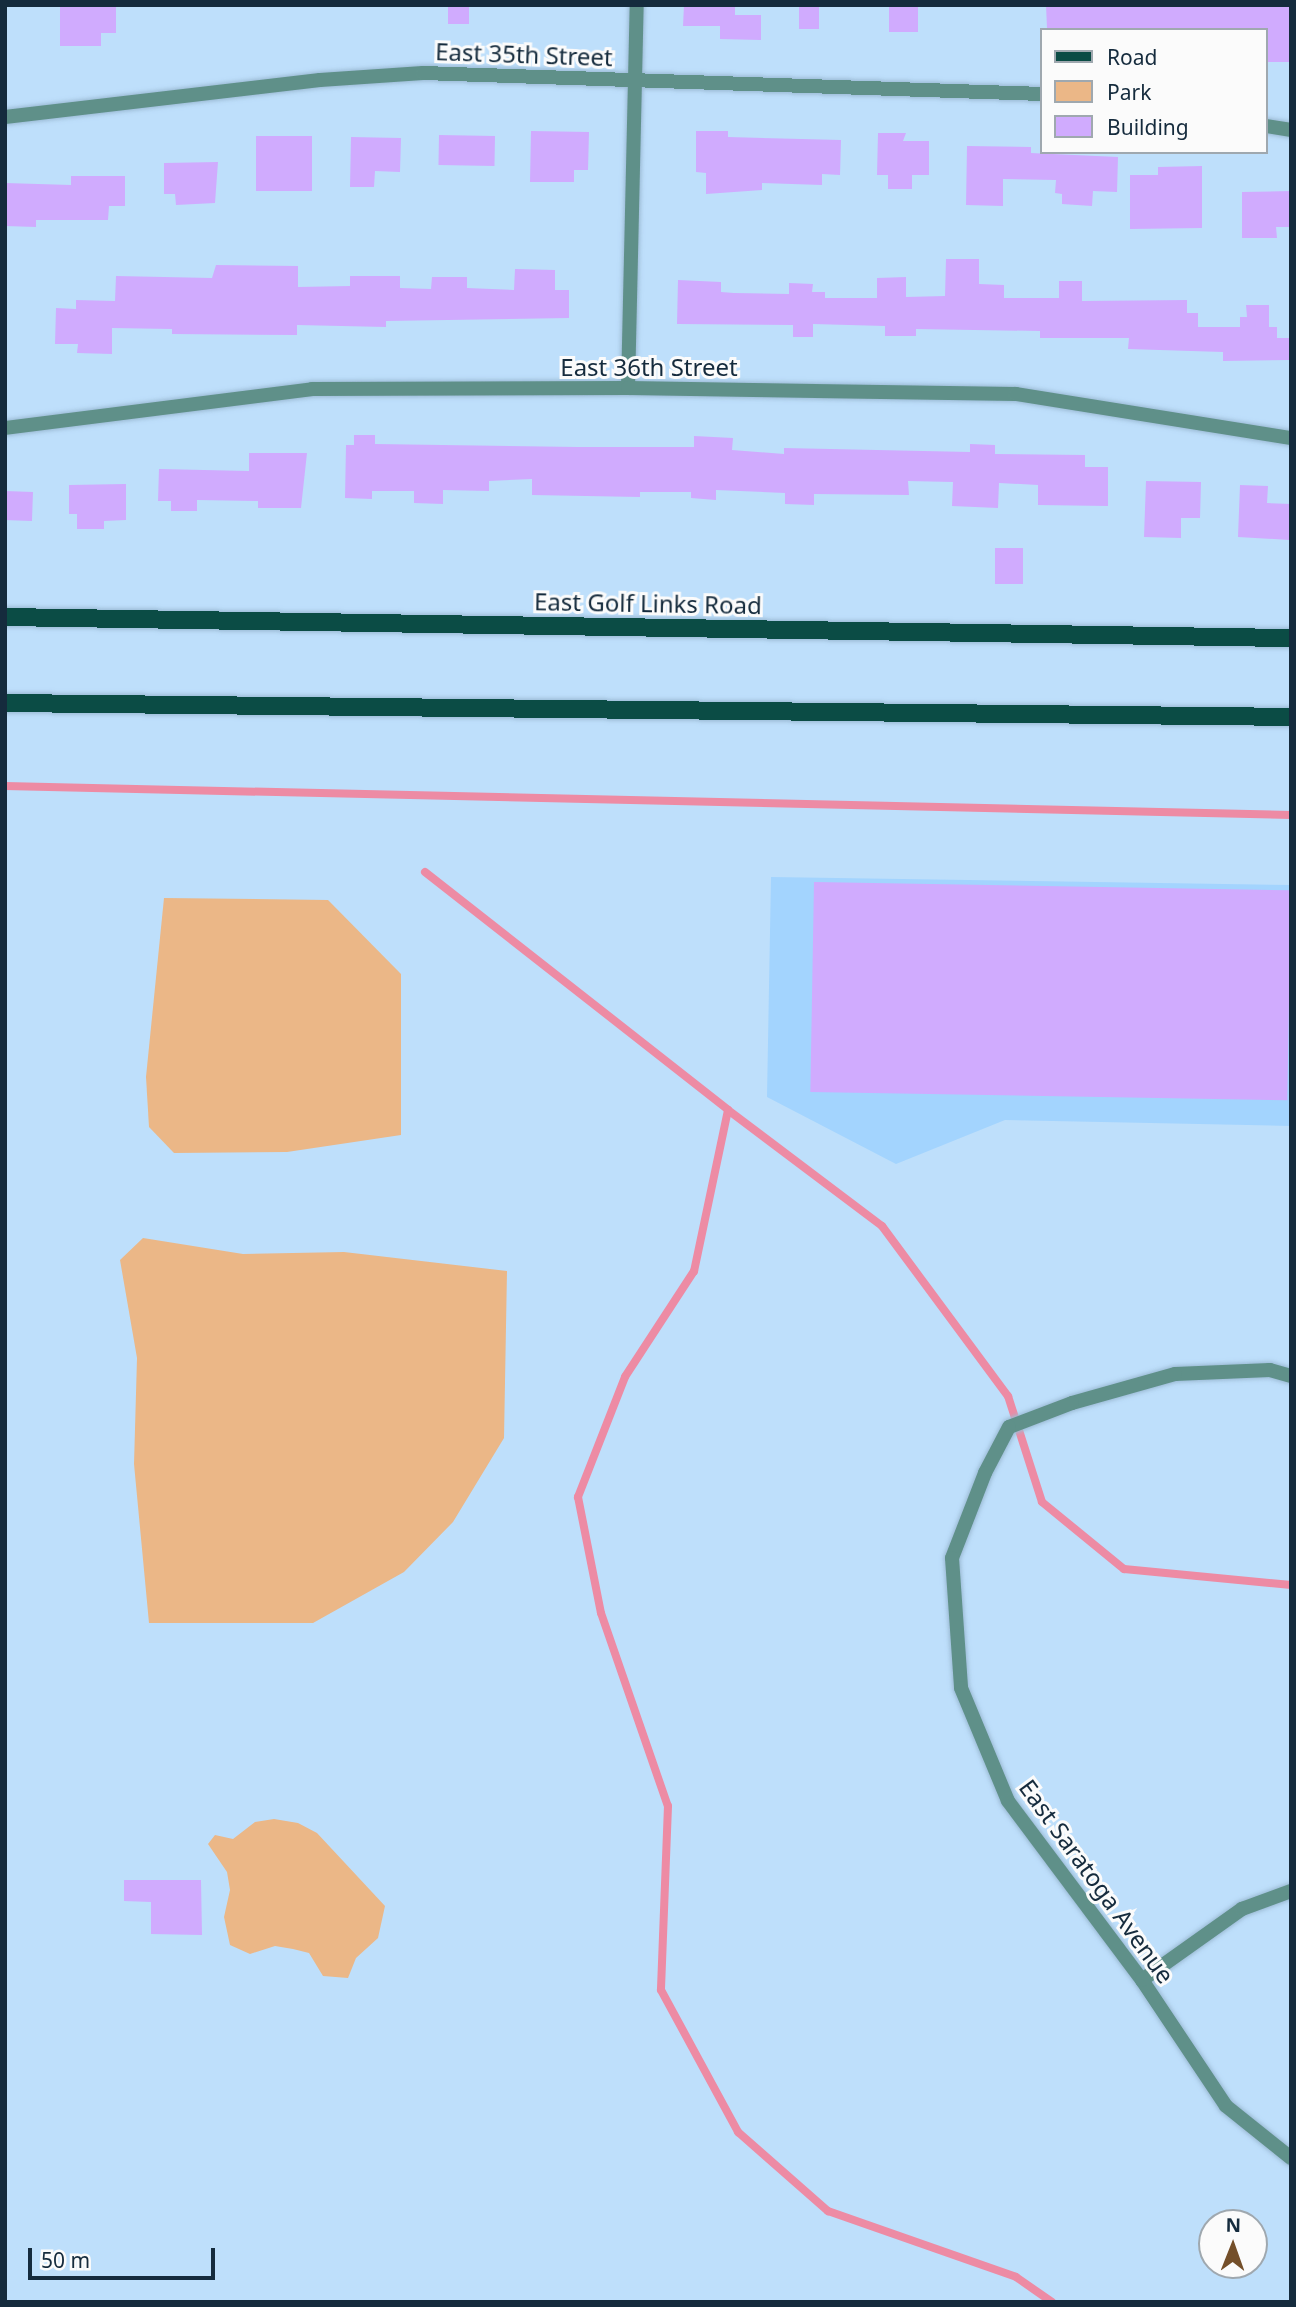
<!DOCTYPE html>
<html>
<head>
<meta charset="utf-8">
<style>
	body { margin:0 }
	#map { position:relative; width:1296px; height:2307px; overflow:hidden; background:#bedffb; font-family:"Noto Sans",sans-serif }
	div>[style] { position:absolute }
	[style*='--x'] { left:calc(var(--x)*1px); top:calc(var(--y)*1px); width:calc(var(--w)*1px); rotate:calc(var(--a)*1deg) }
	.built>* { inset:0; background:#a3d4fe }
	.green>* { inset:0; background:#ebb787 }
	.stream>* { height:8px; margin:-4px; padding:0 4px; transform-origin:4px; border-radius:4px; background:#ed8ba4 }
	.building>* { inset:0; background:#d0abfe; transform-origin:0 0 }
	.roads { filter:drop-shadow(0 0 2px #9cbbd5) drop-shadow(0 0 2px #9cbbd5) }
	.minor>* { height:14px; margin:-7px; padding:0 7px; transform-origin:7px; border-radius:7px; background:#5f9089 }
	.primary>* { height:18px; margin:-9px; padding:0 9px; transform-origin:9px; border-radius:9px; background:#0b4c45 }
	span { translate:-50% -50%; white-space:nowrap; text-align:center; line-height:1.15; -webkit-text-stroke:6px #fbfbfb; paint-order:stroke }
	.street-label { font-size:24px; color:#152b3d }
	.frame { position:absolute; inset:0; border:7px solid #152b3d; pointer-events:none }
	.legend { position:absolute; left:1040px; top:28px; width:228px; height:126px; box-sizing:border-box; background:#fbfbfb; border:2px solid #9fa8af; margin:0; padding:9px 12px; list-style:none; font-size:21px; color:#152b3d }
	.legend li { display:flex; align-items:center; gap:14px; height:35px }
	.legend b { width:35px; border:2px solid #9fa8af }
	.north { position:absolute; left:1198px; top:2209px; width:70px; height:70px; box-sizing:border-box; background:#fbfbfb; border:2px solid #9fa8af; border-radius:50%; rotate:1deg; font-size:19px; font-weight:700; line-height:28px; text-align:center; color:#152b3d }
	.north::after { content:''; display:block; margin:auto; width:24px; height:32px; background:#744f2a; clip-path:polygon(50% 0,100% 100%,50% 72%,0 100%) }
	.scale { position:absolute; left:28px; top:2248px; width:187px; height:32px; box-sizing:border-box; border:4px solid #152b3d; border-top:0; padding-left:9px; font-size:21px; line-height:24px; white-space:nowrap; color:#152b3d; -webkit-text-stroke:5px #fbfbfb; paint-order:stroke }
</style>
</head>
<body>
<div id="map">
	<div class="built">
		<i style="clip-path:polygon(771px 877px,1291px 885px,1291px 1126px,1005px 1120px,896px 1164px,767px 1097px)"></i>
	</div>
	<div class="green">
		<i style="clip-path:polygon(164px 898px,328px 900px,401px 974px,401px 1135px,287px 1152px,174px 1153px,149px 1127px,146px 1077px)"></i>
		<i style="clip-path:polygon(143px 1238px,243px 1254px,344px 1252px,507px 1271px,504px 1438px,453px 1522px,404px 1572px,313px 1623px,149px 1623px,134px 1464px,137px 1358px,120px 1260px)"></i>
		<i style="clip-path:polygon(274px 1819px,298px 1823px,317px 1833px,385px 1906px,378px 1938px,356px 1958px,348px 1978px,323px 1976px,309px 1953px,293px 1949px,275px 1946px,250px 1954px,230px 1945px,224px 1917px,230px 1890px,227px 1872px,208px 1844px,215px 1835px,233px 1839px,255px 1822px)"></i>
	</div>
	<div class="stream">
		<i style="--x:5;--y:786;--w:1286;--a:1.29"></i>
		<i style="--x:425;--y:872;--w:385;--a:38.1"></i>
		<i style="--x:728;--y:1110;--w:165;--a:101.9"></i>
		<i style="--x:694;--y:1271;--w:126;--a:123.1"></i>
		<i style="--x:625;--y:1377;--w:129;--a:111.4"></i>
		<i style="--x:578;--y:1497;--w:118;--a:78.8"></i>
		<i style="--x:601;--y:1613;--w:204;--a:70.9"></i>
		<i style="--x:668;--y:1806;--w:184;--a:92.2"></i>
		<i style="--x:661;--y:1990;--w:162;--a:61.5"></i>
		<i style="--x:738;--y:2132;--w:120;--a:41.3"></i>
		<i style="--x:828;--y:2211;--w:199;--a:19.3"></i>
		<i style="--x:1016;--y:2277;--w:44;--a:34.8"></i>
		<i style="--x:728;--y:1110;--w:193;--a:37"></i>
		<i style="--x:882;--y:1226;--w:212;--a:53.5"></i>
		<i style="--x:1008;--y:1396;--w:111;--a:72.2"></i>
		<i style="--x:1042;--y:1502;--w:106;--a:39.3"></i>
		<i style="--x:1124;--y:1569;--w:168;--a:5.5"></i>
	</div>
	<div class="building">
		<i style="clip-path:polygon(116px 5px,116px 33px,101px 33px,101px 46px,60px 46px,60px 7px)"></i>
		<i style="left:448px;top:5px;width:21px;height:19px"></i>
		<i style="clip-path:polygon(684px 5px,735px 5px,735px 15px,761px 15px,761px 40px,720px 39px,720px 26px,683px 26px)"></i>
		<i style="left:799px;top:5px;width:20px;height:24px"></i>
		<i style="left:889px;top:5px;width:29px;height:27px"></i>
		<i style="clip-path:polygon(1046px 5px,1291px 5px,1291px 62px,1266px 62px,1266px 30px,1047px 28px)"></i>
		<i style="clip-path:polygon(531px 131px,589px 132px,588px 170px,574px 170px,574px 182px,530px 182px)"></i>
		<i style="clip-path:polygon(696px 131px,728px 131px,728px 137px,841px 140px,840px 175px,822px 174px,822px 185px,762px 183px,762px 190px,706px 194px,706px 173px,696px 172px)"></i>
		<i style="clip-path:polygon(878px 133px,906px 133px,903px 141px,929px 141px,929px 175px,912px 175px,912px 189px,888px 189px,888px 175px,877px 175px)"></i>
		<i style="left:439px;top:135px;width:56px;height:30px;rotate:1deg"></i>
		<i style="left:256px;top:136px;width:56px;height:55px"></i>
		<i style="clip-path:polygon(351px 137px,401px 138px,400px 172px,375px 171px,374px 187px,350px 187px)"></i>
		<i style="clip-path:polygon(967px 146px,1031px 147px,1031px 153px,1118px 157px,1117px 192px,1093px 191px,1092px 206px,1062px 204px,1062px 194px,1055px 193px,1056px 180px,1003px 179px,1003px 206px,966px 205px)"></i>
		<i style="clip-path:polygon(218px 162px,215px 203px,176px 205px,175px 194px,164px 194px,164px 163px)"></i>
		<i style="clip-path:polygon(1202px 166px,1202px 228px,1130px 229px,1130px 175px,1158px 175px,1158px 167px)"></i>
		<i style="clip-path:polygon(71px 176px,125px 176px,125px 206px,109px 206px,108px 220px,36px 220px,36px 227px,5px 226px,5px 183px,71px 185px)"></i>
		<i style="clip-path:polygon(1291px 191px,1291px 227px,1276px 227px,1277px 238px,1242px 238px,1242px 192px)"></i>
		<i style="clip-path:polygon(946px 259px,979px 259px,979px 284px,1004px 285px,1004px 298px,1059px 298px,1059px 281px,1082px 281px,1082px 301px,1187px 300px,1187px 313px,1198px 313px,1198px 327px,1240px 327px,1240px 317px,1247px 317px,1246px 305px,1269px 305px,1269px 327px,1277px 327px,1277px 338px,1289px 338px,1289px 360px,1223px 361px,1223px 352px,1128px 349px,1129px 338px,1040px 338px,1040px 331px,916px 329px,916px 336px,885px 336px,885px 326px,813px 324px,813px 337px,793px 337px,793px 325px,677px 324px,678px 280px,721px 282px,721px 292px,734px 293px,789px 294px,789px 283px,813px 284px,812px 292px,825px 292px,825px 298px,877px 298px,877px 278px,906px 277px,906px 297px,945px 296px)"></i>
		<i style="clip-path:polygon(216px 265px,298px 266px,298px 287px,350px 286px,350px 276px,400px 276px,400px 288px,431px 289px,432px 277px,467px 277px,467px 288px,514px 290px,515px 269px,555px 270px,555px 290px,569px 290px,569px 318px,386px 321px,386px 327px,297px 325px,297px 335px,172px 334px,172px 329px,112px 328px,112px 354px,77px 353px,78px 344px,55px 344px,56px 308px,76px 309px,76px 300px,115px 301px,116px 276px,212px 278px)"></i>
		<i style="clip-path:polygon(354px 435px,375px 435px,375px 444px,578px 447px,694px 447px,694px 436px,733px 438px,732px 450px,784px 454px,784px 448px,970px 452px,970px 444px,995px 445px,995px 454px,1085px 455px,1085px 467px,1108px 467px,1108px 506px,1038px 505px,1038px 485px,999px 483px,998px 508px,952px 506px,953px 482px,908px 481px,909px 495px,814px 494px,814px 505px,785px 504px,785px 493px,716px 490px,716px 500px,691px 498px,691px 492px,640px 492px,640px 497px,532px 495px,532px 479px,489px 481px,489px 491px,443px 490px,443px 504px,414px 503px,414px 491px,372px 491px,372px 499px,345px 498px,346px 445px,354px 445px)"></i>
		<i style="clip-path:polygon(249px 453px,307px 453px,301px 508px,258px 508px,258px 501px,197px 500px,197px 511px,171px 511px,171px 501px,158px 501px,159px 469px,249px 471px)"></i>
		<i style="clip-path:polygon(1146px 481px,1201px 482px,1200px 518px,1181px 518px,1181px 538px,1144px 537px)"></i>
		<i style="clip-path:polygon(126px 484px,126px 520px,104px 521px,104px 529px,77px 529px,77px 514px,69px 514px,69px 485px)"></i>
		<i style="clip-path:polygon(1240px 485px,1268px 486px,1267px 503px,1291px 504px,1290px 540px,1238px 537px)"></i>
		<i style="left:5px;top:491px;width:28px;height:29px;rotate:2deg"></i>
		<i style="left:995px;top:548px;width:28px;height:36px"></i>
		<i style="left:814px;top:882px;width:477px;height:210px;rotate:1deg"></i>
		<i style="clip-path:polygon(124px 1880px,201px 1880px,202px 1935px,151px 1934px,151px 1902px,124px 1901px)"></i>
	</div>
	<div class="roads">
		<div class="minor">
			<i style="--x:5;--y:117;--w:317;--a:-6.7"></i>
			<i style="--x:320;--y:80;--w:103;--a:-3.9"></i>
			<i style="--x:423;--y:73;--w:619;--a:1.94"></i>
			<i style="--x:1266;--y:126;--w:25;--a:9"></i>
			<i style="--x:628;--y:388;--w:383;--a:-88.7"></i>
			<i style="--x:5;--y:428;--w:309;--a:-7.2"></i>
			<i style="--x:312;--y:389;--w:316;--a:-0.2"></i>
			<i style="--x:628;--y:388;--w:388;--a:0.9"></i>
			<i style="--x:1016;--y:394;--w:278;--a:9.1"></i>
			<i style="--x:1291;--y:1376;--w:22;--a:-164"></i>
			<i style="--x:1270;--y:1370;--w:95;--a:177.6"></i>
			<i style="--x:1175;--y:1374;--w:107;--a:164.3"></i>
			<i style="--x:1072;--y:1403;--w:67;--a:159.1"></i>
			<i style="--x:1009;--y:1427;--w:52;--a:117.6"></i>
			<i style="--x:985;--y:1473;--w:91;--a:111.2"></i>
			<i style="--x:952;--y:1558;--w:130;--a:86"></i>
			<i style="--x:961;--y:1688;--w:122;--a:67.4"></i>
			<i style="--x:1008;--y:1801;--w:224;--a:53.2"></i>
			<i style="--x:1142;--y:1980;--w:151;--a:56.3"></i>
			<i style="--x:1226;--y:2106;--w:83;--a:38.7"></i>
			<i style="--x:1142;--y:1980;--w:123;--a:-35.4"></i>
			<i style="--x:1242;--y:1909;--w:52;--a:-20.2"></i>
		</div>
		<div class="primary">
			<i style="--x:5;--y:617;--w:1286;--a:0.94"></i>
			<i style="--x:5;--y:703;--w:1286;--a:0.62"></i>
		</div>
	</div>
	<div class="street-label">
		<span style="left:524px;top:54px;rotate:2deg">East 35th Street</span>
		<span style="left:649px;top:367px">East 36th Street</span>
		<span style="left:648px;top:603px;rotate:1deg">East Golf Links Road</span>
		<span style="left:1097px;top:1881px;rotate:54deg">East Saratoga Avenue</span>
	</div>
	<div class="frame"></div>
	<ul class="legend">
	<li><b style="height:9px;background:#0b4c45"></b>Road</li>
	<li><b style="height:19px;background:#ebb787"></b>Park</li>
	<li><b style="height:19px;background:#d0abfe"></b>Building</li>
	</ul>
	<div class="north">N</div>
	<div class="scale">50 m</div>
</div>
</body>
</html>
